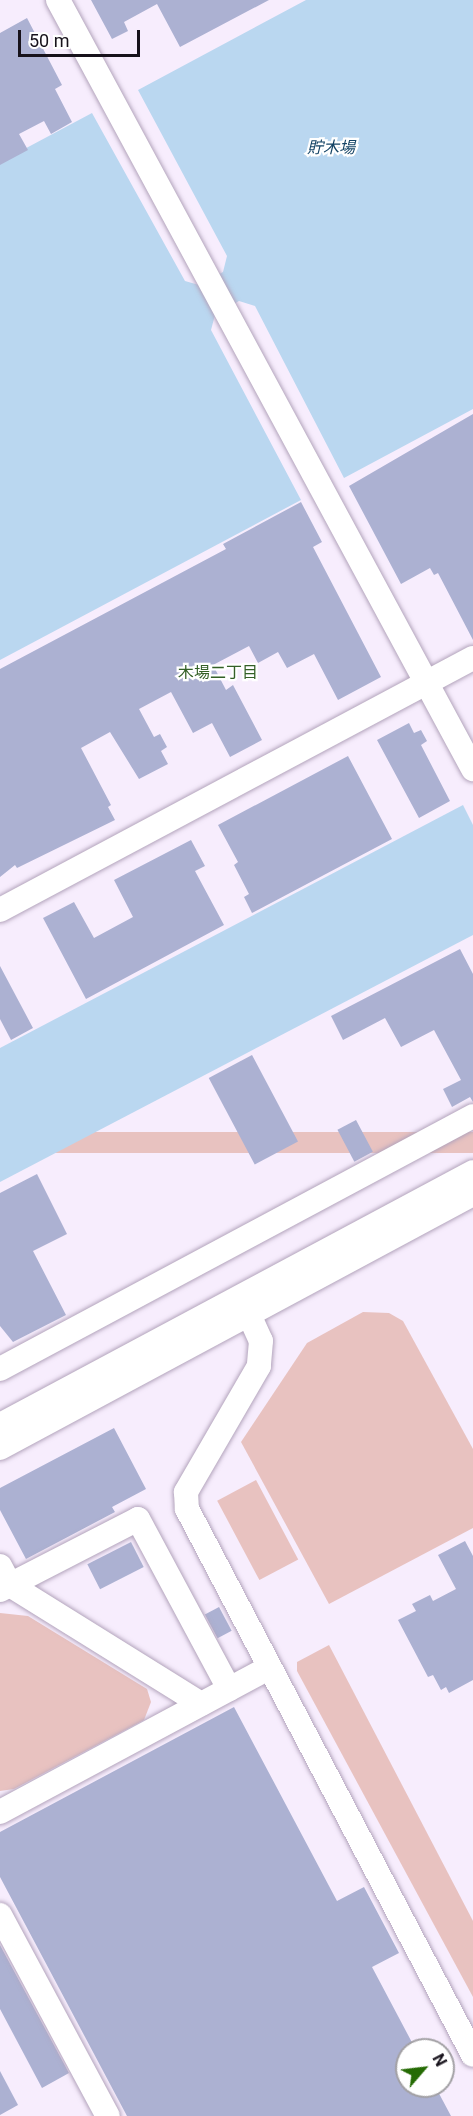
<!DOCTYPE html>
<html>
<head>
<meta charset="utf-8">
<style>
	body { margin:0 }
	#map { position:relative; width:473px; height:2116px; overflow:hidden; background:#f7edfd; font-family:Roboto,"Noto Sans JP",sans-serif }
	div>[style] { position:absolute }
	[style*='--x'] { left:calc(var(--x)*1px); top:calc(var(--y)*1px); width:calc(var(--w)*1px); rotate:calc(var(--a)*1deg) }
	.green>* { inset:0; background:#e8c2c0; transform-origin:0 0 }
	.water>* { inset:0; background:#bad7f0 }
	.building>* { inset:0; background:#acb1d2; transform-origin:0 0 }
	.roads { filter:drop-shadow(0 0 2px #b3a4bc) drop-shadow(0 0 2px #b3a4bc) }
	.minor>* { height:24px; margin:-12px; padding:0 12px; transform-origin:12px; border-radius:12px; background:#fff }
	span { translate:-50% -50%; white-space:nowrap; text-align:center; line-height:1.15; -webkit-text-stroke:4.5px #fff; paint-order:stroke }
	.water-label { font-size:16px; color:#134365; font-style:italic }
	.neighbourhood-label { font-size:16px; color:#346027 }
	.north { position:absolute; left:395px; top:2038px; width:60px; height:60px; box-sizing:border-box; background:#fff; border:2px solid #a2a0a4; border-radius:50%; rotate:62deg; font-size:16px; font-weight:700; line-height:24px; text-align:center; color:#17121b }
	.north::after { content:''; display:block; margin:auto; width:21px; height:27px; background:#256b04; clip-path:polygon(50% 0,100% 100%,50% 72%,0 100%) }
	.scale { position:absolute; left:18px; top:30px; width:122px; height:27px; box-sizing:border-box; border:3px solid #17121b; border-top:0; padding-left:8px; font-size:18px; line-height:21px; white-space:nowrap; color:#17121b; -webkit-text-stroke:4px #fff; paint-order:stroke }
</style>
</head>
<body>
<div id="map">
	<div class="green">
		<i style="left:473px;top:1132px;width:21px;height:536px;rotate:90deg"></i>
		<i style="clip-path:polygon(363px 1312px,389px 1313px,403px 1321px,473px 1449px,473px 1528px,329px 1604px,241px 1442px,307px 1343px)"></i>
		<i style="left:256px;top:1480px;width:90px;height:44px;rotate:62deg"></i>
		<i style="clip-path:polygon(0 1613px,28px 1616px,147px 1689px,151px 1702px,144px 1720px,14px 1789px,0 1791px)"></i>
		<i style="clip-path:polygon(329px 1645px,473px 1921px,473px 1997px,297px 1671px,297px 1662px)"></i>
	</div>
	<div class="water">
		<i style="clip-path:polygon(306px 0,473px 0,473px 409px,344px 478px,255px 306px,239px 301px,215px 315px,211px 330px,301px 500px,0 660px,0 162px,92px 113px,185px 281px,199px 285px,223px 272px,227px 256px,138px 90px)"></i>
		<i style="clip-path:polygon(463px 805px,473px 825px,473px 935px,0 1182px,0 1048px)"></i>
	</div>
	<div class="building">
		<i style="clip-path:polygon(91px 0,269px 0,180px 47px,157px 4px,124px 22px,128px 31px,112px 39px)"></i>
		<i style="clip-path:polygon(27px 18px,62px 85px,55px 89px,72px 122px,51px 134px,44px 121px,19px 134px,28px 150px,0 165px,0 33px)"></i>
		<i style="clip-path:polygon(473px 414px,473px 640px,438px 573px,434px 575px,430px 568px,401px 584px,349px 486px)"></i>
		<i style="clip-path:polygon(301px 502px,322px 542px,313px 547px,381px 677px,338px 700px,314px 654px,287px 668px,278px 652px,258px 663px,249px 646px,213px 665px,226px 690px,233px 685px,262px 740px,230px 757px,212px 723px,193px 733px,171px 692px,139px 709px,154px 737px,160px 734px,167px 747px,161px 751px,168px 764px,139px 779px,110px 732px,81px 748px,111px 805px,108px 807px,115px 820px,17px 868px,15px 865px,0 877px,0 669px,226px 549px,223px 544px)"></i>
		<i style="clip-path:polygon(409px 723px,414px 733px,421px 730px,427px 741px,421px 745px,450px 801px,419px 818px,377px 740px)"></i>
		<i style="clip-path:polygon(348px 756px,392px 839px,252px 913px,244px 897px,249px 894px,234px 865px,238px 862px,218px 825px)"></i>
		<i style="clip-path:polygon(191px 840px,205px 866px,195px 871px,224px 925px,86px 999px,43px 918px,74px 902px,94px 938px,133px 917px,114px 880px)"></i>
		<i style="clip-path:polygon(460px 949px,473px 974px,473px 1102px,470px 1097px,452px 1107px,443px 1089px,461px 1080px,434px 1030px,401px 1047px,385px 1018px,343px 1040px,331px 1016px)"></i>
		<i style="clip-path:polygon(0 966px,33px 1028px,11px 1040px,0 1019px)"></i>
		<i style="left:252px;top:1055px;width:98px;height:49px;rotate:62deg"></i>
		<i style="left:356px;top:1120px;width:36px;height:21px;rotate:62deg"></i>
		<i style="clip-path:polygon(37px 1174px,67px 1234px,33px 1251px,66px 1315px,13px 1342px,0 1326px,0 1193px)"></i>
		<i style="clip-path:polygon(114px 1428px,146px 1489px,112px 1507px,115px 1512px,26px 1559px,0 1510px,0 1488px)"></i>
		<i style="clip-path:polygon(465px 1541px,473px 1556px,473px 1680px,449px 1693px,446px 1687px,441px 1690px,433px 1675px,428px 1677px,398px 1620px,416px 1611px,412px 1604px,430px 1595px,433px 1601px,456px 1589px,438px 1555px)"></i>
		<i style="left:131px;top:1542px;width:28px;height:49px;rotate:63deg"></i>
		<i style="left:219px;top:1607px;width:27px;height:16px;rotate:62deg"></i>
		<i style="clip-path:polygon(234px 1707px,337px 1901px,364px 1887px,399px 1953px,372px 1967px,416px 2050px,407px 2050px,407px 2086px,435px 2086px,451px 2116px,127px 2116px,0 1877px,0 1832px)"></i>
		<i style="clip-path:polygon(0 1945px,69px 2073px,42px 2088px,0 2009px)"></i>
		<i style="clip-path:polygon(0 2071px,18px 2105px,0 2115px)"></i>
	</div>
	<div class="roads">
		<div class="minor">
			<i style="--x:58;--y:0;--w:874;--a:61.65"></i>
			<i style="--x:0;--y:910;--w:536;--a:-28.05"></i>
			<i style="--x:241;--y:1297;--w:48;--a:65.6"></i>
			<i style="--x:261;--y:1341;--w:25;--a:95"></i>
			<i style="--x:259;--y:1366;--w:146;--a:120.1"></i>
			<i style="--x:186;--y:1492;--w:17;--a:87"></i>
			<i style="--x:187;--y:1509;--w:616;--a:62.35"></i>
			<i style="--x:0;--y:1369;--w:536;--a:-28.14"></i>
			<i style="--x:0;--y:1425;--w:536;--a:-28.14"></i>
			<i style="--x:0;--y:1448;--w:537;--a:-28.24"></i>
			<i style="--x:0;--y:1566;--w:21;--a:62"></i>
			<i style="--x:10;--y:1585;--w:225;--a:31.9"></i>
			<i style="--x:0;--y:1590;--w:155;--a:-27.2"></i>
			<i style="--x:138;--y:1519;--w:193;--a:61.8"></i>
			<i style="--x:0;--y:1812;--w:306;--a:-28.2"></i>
			<i style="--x:0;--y:1915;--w:228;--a:61.8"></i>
		</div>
	</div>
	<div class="water-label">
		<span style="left:331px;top:148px">貯木場</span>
	</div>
	<div class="neighbourhood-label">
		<span style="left:218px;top:673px">木場二丁目</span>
	</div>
	<div class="north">N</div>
	<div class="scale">50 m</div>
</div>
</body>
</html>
